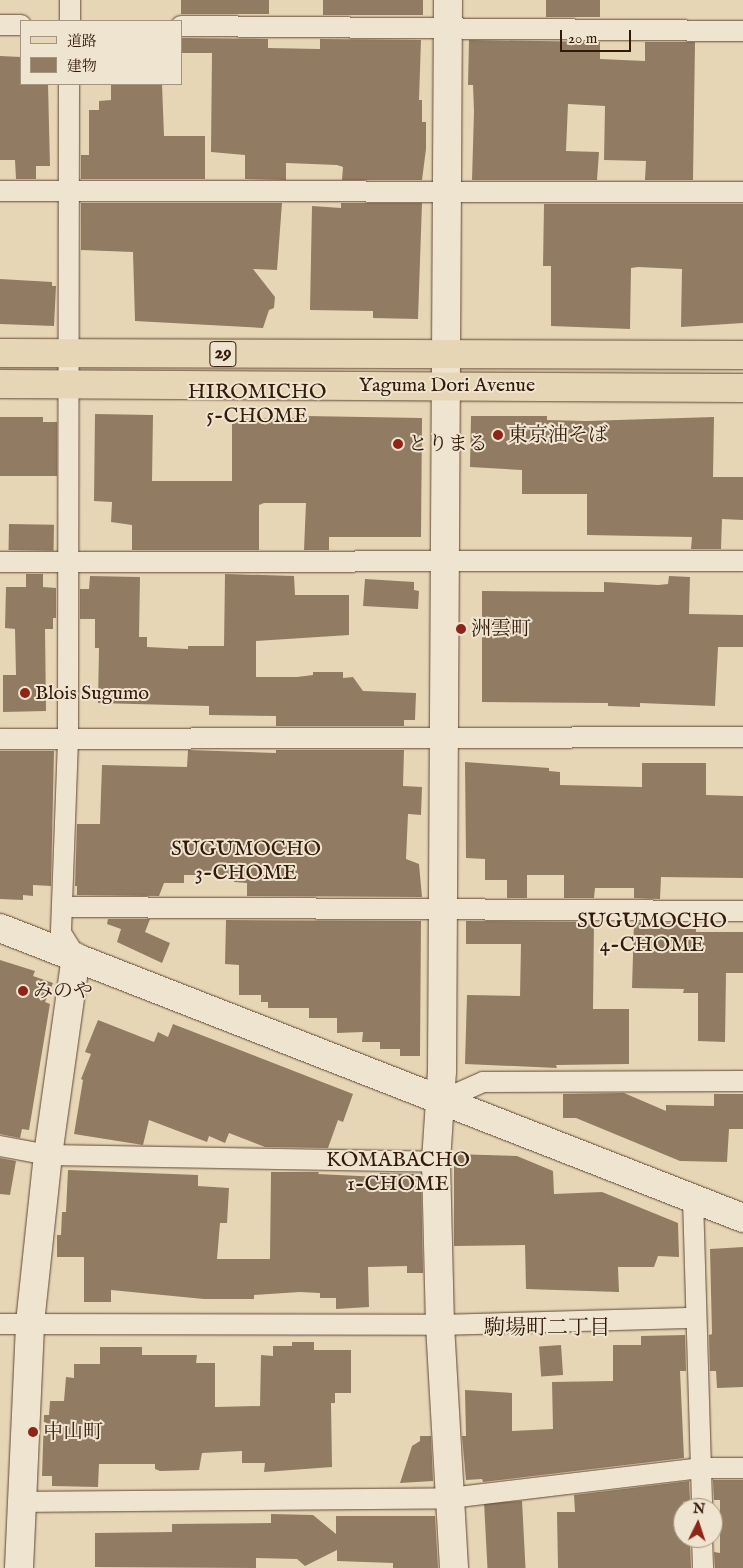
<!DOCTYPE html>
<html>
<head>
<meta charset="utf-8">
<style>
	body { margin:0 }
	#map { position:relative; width:743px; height:1568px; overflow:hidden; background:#e7d6b6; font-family:"IM FELL English","Noto Serif JP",serif }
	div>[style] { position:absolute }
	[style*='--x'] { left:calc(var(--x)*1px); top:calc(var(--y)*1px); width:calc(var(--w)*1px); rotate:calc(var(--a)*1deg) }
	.building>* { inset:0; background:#917b63; transform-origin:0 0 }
	.roads { filter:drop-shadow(0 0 1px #604834) drop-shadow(0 0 1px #604834) }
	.street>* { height:20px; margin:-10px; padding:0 10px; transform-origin:10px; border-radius:10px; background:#efe4d0 }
	.secondary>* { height:28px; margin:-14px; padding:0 14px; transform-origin:14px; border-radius:14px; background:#efe4d0 }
	.primary>* { height:28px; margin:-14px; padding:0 14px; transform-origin:14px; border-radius:14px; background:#e7d6b6 }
	.dots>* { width:14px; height:14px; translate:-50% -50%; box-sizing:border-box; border:2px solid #efe4d0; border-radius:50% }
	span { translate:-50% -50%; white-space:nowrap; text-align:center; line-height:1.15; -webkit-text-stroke:4px #efe4d0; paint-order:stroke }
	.shield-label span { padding:1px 4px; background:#efe4d0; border:1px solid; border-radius:4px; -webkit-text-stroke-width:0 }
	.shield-label { font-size:19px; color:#331909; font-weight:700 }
	.street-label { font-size:20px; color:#331909 }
	.poi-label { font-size:20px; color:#331909 }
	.left { translate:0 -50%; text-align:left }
	.neighbourhood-label { font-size:21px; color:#331909 }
	.legend { position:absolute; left:20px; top:20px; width:162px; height:65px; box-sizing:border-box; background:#efe4d0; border:1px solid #a49380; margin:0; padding:6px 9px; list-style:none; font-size:15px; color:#331909 }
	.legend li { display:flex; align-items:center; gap:10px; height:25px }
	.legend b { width:25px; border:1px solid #a49380 }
	.north { position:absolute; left:673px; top:1498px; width:50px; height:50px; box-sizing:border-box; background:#efe4d0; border:1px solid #a49380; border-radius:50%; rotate:4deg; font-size:14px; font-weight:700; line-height:20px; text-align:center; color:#331909 }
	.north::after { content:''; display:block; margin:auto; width:18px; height:22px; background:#8f2418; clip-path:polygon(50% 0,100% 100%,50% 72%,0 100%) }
	.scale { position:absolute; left:560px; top:30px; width:71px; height:22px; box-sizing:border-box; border:2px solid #331909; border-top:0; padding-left:6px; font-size:15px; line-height:18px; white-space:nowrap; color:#331909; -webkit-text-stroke:4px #efe4d0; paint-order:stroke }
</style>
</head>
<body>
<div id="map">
	<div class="building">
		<i style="left:181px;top:0;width:88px;height:14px"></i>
		<i style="left:323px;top:0;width:100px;height:15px"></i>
		<i style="left:546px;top:0;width:54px;height:17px"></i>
		<i style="clip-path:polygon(181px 38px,268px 39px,268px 48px,320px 49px,320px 39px,421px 40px,419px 100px,422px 100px,422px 122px,426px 122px,426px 149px,422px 180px,342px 180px,343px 167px,337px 165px,286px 163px,286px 180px,245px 179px,245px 155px,211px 152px,212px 53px,181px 53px)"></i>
		<i style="clip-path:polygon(469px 40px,600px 42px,600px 59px,645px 61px,645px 42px,695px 42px,693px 180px,645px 180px,646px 161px,604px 160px,605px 106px,568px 104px,566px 151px,599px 152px,597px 180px,472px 180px,474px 111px,473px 85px,468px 85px)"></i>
		<i style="clip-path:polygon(0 56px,21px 57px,21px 84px,48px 84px,50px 166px,36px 166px,36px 179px,16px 179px,15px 160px,0 160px)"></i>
		<i style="clip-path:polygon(111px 84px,162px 84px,164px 136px,205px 136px,205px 179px,81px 179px,81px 155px,89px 155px,89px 110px,99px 110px,99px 101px,111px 100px)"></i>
		<i style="clip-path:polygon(81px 203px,282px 203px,277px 270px,253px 269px,275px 297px,274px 308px,269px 310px,263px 328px,135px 321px,133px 252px,81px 250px)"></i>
		<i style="clip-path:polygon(341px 203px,422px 203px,418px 319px,373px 318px,373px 311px,310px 310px,312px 206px,341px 208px)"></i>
		<i style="clip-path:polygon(544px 204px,743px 204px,743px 323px,681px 327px,682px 269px,638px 267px,631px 268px,630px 329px,551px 326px,551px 266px,543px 266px)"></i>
		<i style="clip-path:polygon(0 279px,52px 282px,52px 286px,56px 286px,54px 326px,0 324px)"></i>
		<i style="clip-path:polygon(95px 414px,153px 415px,152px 481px,232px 481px,232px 419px,305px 418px,305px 416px,422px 418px,421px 537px,329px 537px,329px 550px,304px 550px,306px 503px,264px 503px,259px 505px,259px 550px,132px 550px,132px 525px,111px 522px,112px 502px,94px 501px)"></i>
		<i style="clip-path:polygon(471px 416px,547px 416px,547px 420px,586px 421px,714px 417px,713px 477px,743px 477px,743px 520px,722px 519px,721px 549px,691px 549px,692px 537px,587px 535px,587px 494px,522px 494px,522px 470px,470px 467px)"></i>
		<i style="clip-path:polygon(0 417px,43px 417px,43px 422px,57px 422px,57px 476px,0 476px)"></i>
		<i style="left:9px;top:524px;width:45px;height:26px;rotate:1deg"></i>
		<i style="clip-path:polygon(26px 574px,43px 574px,43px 587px,56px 588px,56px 618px,53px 618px,53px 629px,45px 629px,46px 711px,3px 712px,3px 675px,16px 675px,15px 629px,5px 628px,6px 587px,26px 587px)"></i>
		<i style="clip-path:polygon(225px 574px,294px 576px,295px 595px,349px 595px,349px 635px,256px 641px,256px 677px,297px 677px,313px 675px,313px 672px,343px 672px,343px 678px,353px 677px,363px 691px,416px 693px,415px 720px,404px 720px,404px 726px,276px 726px,276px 716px,209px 715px,209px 706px,98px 703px,99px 648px,95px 648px,95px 619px,80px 619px,80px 589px,89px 589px,90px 576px,140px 577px,139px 637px,147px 637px,147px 647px,188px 649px,188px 646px,224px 646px)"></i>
		<i style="clip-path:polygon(669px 576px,690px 577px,689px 614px,743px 615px,743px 647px,718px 647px,715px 706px,640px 703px,640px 707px,608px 706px,608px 703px,482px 702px,482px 591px,604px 592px,604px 582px,658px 585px,668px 584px)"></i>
		<i style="clip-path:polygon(365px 579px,414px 582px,414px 590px,419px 591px,418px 609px,363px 606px)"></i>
		<i style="clip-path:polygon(188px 750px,276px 753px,276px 750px,404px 750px,403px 786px,422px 787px,421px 815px,408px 814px,406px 859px,419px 864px,422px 897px,247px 896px,247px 883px,234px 882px,234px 875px,184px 875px,184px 883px,164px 883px,159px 896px,77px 895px,77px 886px,75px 886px,77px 824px,100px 824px,102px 765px,187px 767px)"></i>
		<i style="clip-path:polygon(0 751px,54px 751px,51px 886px,33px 885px,33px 896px,23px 895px,23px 900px,0 899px)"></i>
		<i style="clip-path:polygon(465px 762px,549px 768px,549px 771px,560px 772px,560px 785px,642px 787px,642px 763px,706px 763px,706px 795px,743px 796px,743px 878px,661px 877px,660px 899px,634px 898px,634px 888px,595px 888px,594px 898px,564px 898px,564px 875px,527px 875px,527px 898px,507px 898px,507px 880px,485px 880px,485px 859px,466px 858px)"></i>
		<i style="clip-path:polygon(108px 919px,150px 919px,145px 932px,170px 943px,162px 963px,117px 942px,121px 929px,107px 924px)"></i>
		<i style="clip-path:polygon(226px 920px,421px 921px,420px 1056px,400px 1056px,400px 1049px,380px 1049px,380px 1042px,362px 1042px,363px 1032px,337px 1033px,337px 1018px,309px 1018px,309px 1008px,268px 1008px,268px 1002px,261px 1002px,261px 995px,239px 995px,239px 965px,225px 964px)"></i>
		<i style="clip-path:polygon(466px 921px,594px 922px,593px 1009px,629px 1009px,629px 1064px,556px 1065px,557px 1068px,465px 1064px,467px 995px,520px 996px,521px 944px,466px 944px)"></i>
		<i style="clip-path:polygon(634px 922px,685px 924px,685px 929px,696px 929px,696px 932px,743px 932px,743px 973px,726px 973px,725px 1042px,698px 1041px,698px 993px,683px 993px,684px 989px,632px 988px)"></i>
		<i style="clip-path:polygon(0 960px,35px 971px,33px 976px,53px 983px,45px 1002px,50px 1004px,29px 1130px,22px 1129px,20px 1138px,0 1134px)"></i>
		<i style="clip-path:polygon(98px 1020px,154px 1042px,158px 1032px,168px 1037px,173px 1024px,353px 1094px,343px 1122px,338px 1120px,328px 1148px,265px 1147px,229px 1133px,225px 1143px,209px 1136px,207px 1142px,149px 1120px,143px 1145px,74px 1134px,83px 1080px,81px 1079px,91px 1054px,85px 1052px)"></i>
		<i style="clip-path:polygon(624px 1093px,666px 1111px,666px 1105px,714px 1106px,714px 1094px,743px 1094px,743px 1129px,729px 1129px,727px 1162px,680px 1161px,576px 1118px,563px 1118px,563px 1094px)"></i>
		<i style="clip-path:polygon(454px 1154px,517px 1156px,553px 1171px,554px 1194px,602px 1192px,678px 1223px,679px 1257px,658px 1256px,654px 1267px,618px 1267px,619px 1292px,526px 1289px,525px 1245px,454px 1246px)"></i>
		<i style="clip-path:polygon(0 1158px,16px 1161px,10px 1195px,0 1194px)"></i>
		<i style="clip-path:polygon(68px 1170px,198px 1175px,198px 1186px,229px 1188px,227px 1223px,220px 1223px,217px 1259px,270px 1259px,271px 1172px,319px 1172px,318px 1174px,379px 1177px,380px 1173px,421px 1174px,423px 1273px,407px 1273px,407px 1266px,368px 1267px,369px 1307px,336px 1309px,336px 1298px,320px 1298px,320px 1293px,300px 1292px,254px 1295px,254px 1299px,204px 1299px,111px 1290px,111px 1302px,84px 1302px,84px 1257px,57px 1257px,57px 1235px,61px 1235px,62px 1212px,66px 1212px)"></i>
		<i style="clip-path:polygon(743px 1247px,743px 1387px,717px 1388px,716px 1371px,710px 1371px,709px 1335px,712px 1334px,710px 1249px)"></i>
		<i style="clip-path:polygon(685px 1335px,686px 1371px,680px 1371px,684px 1458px,483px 1482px,482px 1479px,466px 1480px,462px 1436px,466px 1436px,465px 1390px,512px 1393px,512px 1431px,553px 1429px,552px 1382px,613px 1381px,613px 1345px,641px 1345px,641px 1336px)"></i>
		<i style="clip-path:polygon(292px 1342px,314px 1342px,314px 1350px,351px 1350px,351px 1393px,335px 1393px,335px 1403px,331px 1403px,332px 1467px,264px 1472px,265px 1463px,242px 1463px,242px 1451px,202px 1453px,199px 1470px,160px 1471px,155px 1469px,155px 1464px,99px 1464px,98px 1487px,52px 1486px,52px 1476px,42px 1476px,44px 1415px,49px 1415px,50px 1401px,64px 1401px,66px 1377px,74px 1378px,74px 1364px,100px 1364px,100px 1347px,142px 1347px,142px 1355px,197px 1355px,196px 1363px,215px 1363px,215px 1407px,260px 1406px,261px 1355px,273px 1356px,273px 1346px,292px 1346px)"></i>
		<i style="left:561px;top:1345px;width:30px;height:22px;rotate:86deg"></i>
		<i style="clip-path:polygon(420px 1436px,431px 1436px,433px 1481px,400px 1483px,412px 1446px,420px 1441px)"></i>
		<i style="clip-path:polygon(713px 1480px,743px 1480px,743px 1568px,715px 1568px,714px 1552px,720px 1553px,720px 1500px,714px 1500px)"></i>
		<i style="clip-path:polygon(689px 1481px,690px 1501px,683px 1502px,683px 1543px,690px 1545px,691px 1568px,558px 1568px,557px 1512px,575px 1512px,574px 1495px)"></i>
		<i style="left:522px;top:1501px;width:67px;height:38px;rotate:87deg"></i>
		<i style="clip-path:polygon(271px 1514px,313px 1515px,336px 1534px,336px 1516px,435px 1516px,438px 1568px,393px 1568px,393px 1563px,337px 1561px,337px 1550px,305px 1566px,297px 1559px,256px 1558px,256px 1568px,95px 1567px,95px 1533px,172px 1532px,172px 1524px,271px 1523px)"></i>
	</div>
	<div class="roads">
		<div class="street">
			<i style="--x:70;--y:21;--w:21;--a:-90"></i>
			<i style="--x:0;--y:25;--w:21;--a:0"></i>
			<i style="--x:181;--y:26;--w:562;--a:0.51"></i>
			<i style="--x:69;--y:84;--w:656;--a:90.09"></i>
			<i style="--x:68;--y:740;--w:193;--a:92.1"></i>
			<i style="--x:61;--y:933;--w:28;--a:58"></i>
			<i style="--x:0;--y:191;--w:743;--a:0.08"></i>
			<i style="--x:0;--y:562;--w:743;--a:-0.08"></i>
			<i style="--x:0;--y:739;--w:743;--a:-0.15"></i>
			<i style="--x:63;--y:907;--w:680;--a:0.34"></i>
			<i style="--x:438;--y:1102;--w:49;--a:-24"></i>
			<i style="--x:483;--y:1082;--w:260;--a:-0.2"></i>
			<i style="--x:0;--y:1146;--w:49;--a:10.6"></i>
			<i style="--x:48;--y:1155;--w:388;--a:1"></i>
			<i style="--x:693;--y:1199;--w:309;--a:88.3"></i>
			<i style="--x:0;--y:1324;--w:440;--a:0.1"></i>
			<i style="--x:440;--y:1325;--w:256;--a:-1.6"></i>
			<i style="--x:23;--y:1502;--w:427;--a:-0.5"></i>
			<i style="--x:450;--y:1498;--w:252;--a:-6.8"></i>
			<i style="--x:700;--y:1468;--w:43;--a:0"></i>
			<i style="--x:702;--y:1538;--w:30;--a:88"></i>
		</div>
		<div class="secondary">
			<i style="--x:448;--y:0;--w:1071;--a:90.32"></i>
			<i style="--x:442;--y:1071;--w:91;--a:93.8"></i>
			<i style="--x:436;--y:1162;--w:163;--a:88.6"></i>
			<i style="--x:440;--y:1325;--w:243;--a:86.7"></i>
			<i style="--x:0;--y:928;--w:798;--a:21.32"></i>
			<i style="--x:19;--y:1568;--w:245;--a:-87.4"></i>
			<i style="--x:30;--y:1323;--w:169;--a:-83.9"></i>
			<i style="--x:48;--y:1155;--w:200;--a:-82"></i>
		</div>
		<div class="primary">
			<i style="--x:0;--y:353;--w:743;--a:0.15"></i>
			<i style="--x:0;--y:384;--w:743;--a:0.31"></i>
		</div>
	</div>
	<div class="dots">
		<i style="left:498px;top:435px;background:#8f2418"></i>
		<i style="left:398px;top:444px;background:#8f2418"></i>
		<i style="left:461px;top:629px;background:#8f2418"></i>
		<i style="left:25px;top:693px;background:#8f2418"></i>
		<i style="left:23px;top:991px;background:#8f2418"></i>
		<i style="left:33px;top:1432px;background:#8f2418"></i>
	</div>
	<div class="shield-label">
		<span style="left:223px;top:354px">29</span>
	</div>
	<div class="street-label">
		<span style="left:447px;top:385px">Yaguma Dori Avenue</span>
	</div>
	<div class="poi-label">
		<span class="left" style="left:508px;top:435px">東京油そば</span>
		<span class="left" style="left:408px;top:444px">とりまる</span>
		<span class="left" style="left:471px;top:629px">洲雲町</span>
		<span class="left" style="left:35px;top:693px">Blois Sugumo</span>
		<span class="left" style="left:33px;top:991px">みのや</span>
		<span class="left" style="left:43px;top:1432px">中山町</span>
	</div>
	<div class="neighbourhood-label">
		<span style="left:257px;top:405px">HIROMICHO<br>5-CHOME</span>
		<span style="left:246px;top:862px">SUGUMOCHO<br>3-CHOME</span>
		<span style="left:652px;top:934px">SUGUMOCHO<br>4-CHOME</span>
		<span style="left:398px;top:1173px">KOMABACHO<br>1-CHOME</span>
		<span style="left:547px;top:1329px">駒場町二丁目</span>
	</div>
	<ul class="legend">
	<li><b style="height:6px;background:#e7d6b6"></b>道路</li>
	<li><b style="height:14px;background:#917b63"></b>建物</li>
	</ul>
	<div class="north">N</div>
	<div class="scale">20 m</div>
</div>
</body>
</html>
